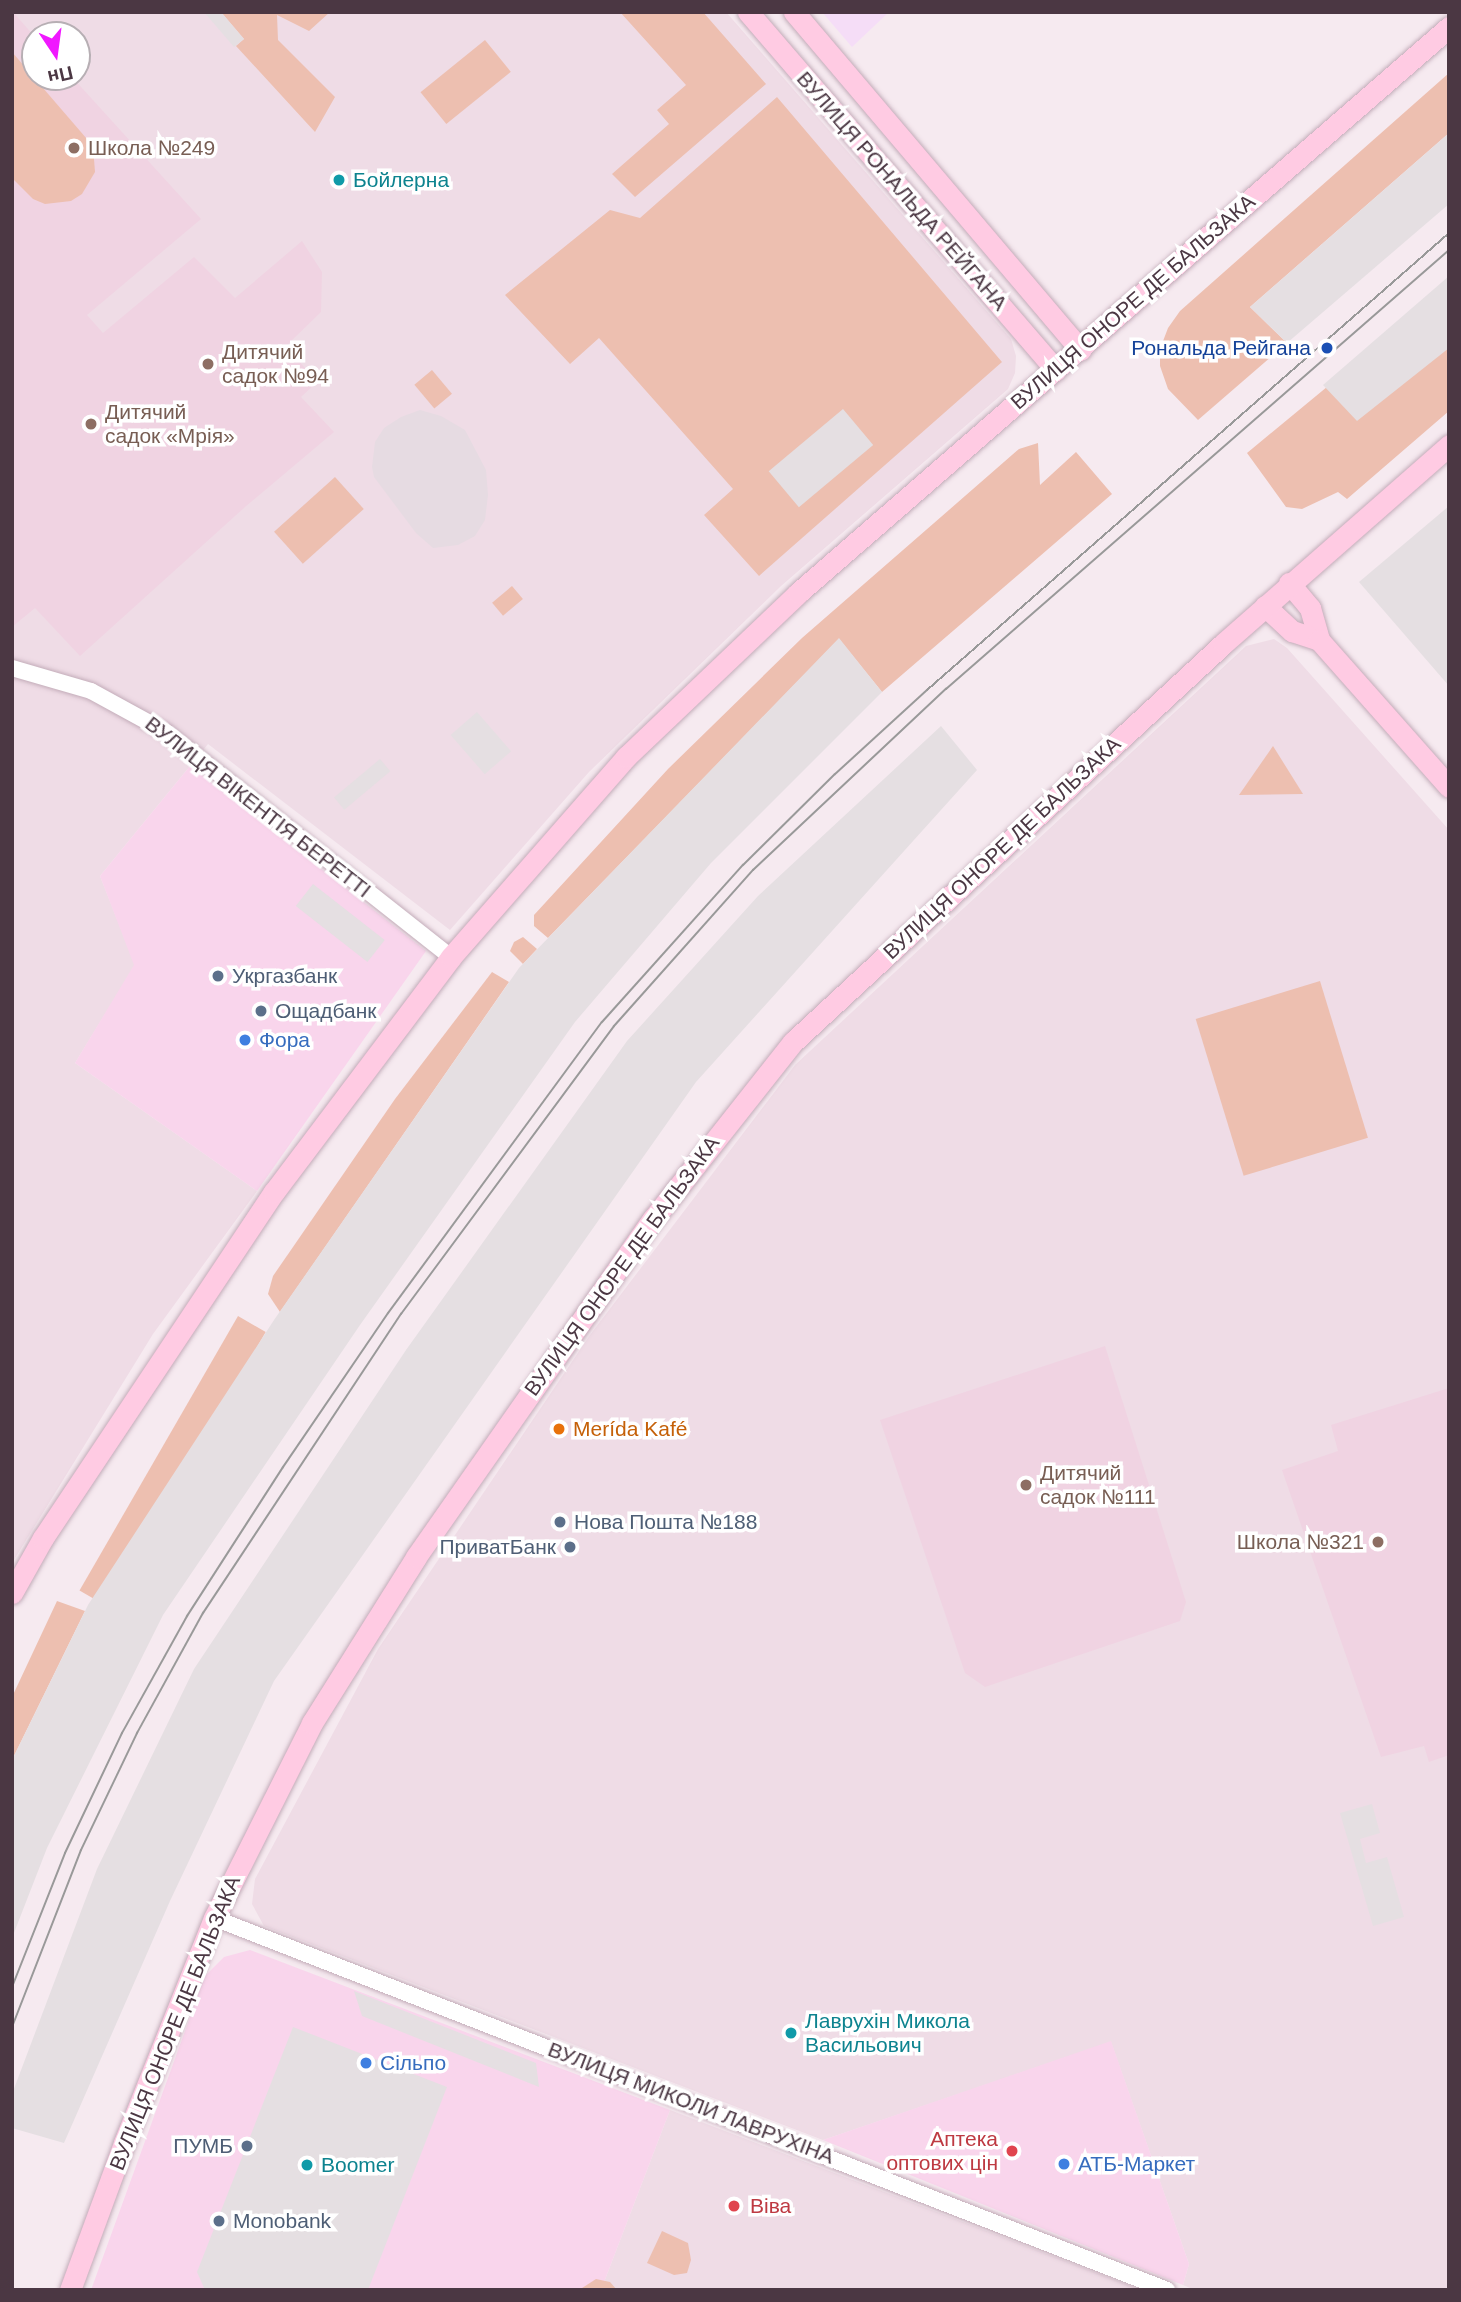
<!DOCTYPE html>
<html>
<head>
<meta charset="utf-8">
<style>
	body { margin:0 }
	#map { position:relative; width:1461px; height:2302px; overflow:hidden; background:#f6eaf0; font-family:Helvetica,sans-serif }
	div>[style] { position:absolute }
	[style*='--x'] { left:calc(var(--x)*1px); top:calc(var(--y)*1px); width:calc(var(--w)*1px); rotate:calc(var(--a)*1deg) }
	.residential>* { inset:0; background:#efdce6 }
	.commercial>* { inset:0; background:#f9d5ec }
	.industrial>* { inset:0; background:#e6dbe2 }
	.education>* { inset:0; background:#f0d3e2 }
	.medical>* { inset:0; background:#f5ddf7 }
	.green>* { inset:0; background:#edbfb0; transform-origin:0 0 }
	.parking>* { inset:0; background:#e5dfe2; transform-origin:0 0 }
	.roads { filter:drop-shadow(0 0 2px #c3acb9) drop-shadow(0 0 2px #c3acb9) }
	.street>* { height:16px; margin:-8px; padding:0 8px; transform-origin:8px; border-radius:8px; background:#fff }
	.secondary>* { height:21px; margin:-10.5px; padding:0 10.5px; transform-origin:10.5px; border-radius:10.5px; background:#ffcbe3 }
	.tram>* { height:2px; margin:-1px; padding:0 1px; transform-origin:1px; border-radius:1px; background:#999 }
	.dots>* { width:19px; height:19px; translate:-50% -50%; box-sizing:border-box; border:4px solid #fff; border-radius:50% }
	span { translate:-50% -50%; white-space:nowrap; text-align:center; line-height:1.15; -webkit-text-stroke:7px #fff; paint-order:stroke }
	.education-label { font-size:21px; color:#785e54 }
	.left { translate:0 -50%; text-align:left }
	.right { translate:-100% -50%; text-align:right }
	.culture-label { font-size:21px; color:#0d838f }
	.street-label { font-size:21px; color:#4b3743 }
	.transit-label { font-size:21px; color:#164399 }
	.service-label { font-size:21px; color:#4e5e75 }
	.shop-label { font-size:21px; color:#366cbe }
	.food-label { font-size:21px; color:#c56008 }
	.health-label { font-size:21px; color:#be3a42 }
	.frame { position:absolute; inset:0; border:14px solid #4b3743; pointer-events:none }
	.north { position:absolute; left:21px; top:21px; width:70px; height:70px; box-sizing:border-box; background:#fff; border:2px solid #b7afb4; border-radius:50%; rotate:167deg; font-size:19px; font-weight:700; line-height:28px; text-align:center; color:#4b3743 }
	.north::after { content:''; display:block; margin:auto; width:24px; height:32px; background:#f018ff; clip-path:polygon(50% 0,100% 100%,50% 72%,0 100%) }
</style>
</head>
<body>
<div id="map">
	<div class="residential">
		<i style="clip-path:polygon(evenodd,12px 12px,726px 12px,1011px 339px,1016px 356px,1015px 373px,1008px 389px,781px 586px,589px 772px,450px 930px,208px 744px,100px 876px,135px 965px,75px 1063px,257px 1191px,153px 1334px,12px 1563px,12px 12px,35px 35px,77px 35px,77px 77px,35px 77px,35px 35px)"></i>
		<i style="clip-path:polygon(1274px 639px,1287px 648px,1449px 830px,1449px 2290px,1195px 2290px,1183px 2285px,1189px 2264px,1111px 2042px,823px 2140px,264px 1926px,252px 1904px,255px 1879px,378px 1649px,590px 1335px,795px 1065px,1246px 646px)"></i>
		<i style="clip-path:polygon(670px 2110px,1141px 2290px,601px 2290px)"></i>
	</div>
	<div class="commercial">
		<i style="clip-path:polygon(190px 766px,426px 951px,257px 1191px,75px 1063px,134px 965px,100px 876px)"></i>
		<i style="clip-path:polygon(250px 1950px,670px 2110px,601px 2290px,91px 2290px,205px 1976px,224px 1957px)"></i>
		<i style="clip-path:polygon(1111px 2041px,1189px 2264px,1183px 2285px,823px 2140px)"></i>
	</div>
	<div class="industrial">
		<i style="clip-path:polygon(420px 410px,441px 416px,465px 430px,486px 470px,488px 495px,485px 520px,475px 536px,458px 545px,433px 548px,416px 533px,374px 477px,372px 467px,375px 442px,384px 428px,401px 417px)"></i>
	</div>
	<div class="education">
		<i style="clip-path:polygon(13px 12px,35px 37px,35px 77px,72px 77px,201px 219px,87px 315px,103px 333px,194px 257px,235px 298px,302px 241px,322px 272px,321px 312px,286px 346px,317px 382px,301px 397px,334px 432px,245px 507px,80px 656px,35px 608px,12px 627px)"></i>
		<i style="clip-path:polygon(1105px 1346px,1186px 1602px,1180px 1621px,985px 1687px,965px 1673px,880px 1420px)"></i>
		<i style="clip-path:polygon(1449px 1388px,1449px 1755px,1429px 1762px,1424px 1746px,1381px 1757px,1282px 1470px,1338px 1451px,1331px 1425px)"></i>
	</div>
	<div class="medical">
		<i style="clip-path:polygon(822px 12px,889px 12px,852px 47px)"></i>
	</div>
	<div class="green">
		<i style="clip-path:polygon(221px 12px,330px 12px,309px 31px,277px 15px,278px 40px,335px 97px,315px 132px,236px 46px,244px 39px)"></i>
		<i style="clip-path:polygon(620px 12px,703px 12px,766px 84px,635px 197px,612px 174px,669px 124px,657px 110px,686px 85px)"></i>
		<i style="left:485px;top:40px;width:41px;height:83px;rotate:51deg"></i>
		<i style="clip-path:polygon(12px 52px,93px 146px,95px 172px,82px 194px,71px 201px,45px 204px,33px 199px,12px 178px)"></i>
		<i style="clip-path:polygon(1449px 73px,1449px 133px,1250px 307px,1287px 343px,1198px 420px,1168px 389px,1160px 366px,1160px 349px,1168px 328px,1180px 311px)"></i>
		<i style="clip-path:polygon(777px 97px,1002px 362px,759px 576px,704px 515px,733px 489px,599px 338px,570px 364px,505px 295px,610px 210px,640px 218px)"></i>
		<i style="clip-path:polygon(1408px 320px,1449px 343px,1449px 411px,1347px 499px,1338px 492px,1302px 509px,1286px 507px,1247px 453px)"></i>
		<i style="left:432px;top:370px;width:31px;height:23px;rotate:50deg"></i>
		<i style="clip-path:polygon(1038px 443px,1040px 485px,1076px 452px,1112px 494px,882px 692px,839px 639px,548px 938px,534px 926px,534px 915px,668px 769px,802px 638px,1019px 449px)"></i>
		<i style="left:335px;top:477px;width:43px;height:82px;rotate:48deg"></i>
		<i style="left:512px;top:586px;width:17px;height:26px;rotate:50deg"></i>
		<i style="clip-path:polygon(1273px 746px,1303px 794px,1239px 795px)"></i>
		<i style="clip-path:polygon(523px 937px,537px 949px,523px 964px,510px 951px,514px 942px)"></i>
		<i style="clip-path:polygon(492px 972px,509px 982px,280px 1312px,268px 1294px,273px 1276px,395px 1099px)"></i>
		<i style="left:1320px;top:981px;width:164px;height:130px;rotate:73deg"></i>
		<i style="left:238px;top:1316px;width:32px;height:317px;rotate:30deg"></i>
		<i style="clip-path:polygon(57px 1601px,85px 1611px,12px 1760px,12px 1697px)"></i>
		<i style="clip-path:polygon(662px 2231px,688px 2243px,691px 2260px,687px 2273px,674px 2275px,647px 2263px)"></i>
		<i style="clip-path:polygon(596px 2279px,610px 2282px,617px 2290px,579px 2290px)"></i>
	</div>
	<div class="parking">
		<i style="clip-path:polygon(204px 12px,221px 12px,244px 39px,234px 47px)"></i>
		<i style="clip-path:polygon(1449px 133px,1449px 204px,1287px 343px,1250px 307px)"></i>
		<i style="clip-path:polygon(1449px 276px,1449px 348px,1357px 421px,1323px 385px)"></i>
		<i style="left:843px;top:409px;width:47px;height:97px;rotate:50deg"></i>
		<i style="clip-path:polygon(1449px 506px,1449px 686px,1359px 582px)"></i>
		<i style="clip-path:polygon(839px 638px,882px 692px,711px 863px,575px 1022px,360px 1325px,163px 1615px,47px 1848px,12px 1938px,12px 1760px,88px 1605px,274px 1320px,519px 968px)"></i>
		<i style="left:477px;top:712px;width:52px;height:35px;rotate:49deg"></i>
		<i style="clip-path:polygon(941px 726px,977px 770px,696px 1082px,274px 1681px,170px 1901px,64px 2143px,12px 2128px,12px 2094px,97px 1869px,194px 1669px,406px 1350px,627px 1041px,758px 896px)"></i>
		<i style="left:380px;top:759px;width:16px;height:60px;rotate:50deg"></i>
		<i style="left:313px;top:884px;width:91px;height:28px;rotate:38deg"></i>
		<i style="clip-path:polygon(1372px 1804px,1380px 1833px,1360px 1839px,1366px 1863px,1387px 1857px,1404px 1917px,1373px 1926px,1340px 1813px)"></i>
		<i style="clip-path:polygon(354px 1991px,536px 2063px,539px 2087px,362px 2016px)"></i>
		<i style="clip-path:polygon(293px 2027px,447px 2087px,368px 2290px,205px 2290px,197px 2272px)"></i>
	</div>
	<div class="roads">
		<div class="street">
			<i style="--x:12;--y:668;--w:82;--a:16.2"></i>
			<i style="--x:91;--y:691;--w:85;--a:28.7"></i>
			<i style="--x:166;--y:732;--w:363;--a:38.3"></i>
			<i style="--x:214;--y:1918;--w:1023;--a:21.32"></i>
		</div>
		<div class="secondary">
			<i style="--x:748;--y:12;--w:472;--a:49.3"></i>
			<i style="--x:794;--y:12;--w:443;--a:49.7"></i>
			<i style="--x:1289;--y:583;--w:33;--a:50"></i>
			<i style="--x:1310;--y:608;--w:33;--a:74"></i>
			<i style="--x:1265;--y:606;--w:37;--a:43"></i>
			<i style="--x:1292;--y:631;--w:28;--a:18"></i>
			<i style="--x:1319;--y:640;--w:196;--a:48.5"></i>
			<i style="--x:12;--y:1593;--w:63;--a:-60.6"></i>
			<i style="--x:43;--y:1538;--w:416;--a:-56.3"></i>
			<i style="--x:274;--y:1192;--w:294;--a:-53"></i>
			<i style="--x:451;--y:957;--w:266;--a:-48.8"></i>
			<i style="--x:626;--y:757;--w:238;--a:-43.6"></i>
			<i style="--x:798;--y:593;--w:863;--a:-41"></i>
			<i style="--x:70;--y:2290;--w:157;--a:-69.8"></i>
			<i style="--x:124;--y:2143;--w:242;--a:-68.2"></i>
			<i style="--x:214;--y:1918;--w:218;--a:-63.3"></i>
			<i style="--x:312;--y:1723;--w:196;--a:-57.9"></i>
			<i style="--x:416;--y:1557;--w:413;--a:-55"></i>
			<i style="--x:653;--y:1219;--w:226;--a:-51.7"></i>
			<i style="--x:793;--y:1042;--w:587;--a:-42.79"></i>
			<i style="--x:1224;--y:643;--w:300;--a:-41.3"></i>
		</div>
	</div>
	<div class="tram">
		<i style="--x:12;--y:1987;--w:144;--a:-68.4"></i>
		<i style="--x:65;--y:1853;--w:133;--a:-64.6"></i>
		<i style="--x:122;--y:1733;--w:134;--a:-60.9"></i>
		<i style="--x:187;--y:1616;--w:177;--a:-57.2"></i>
		<i style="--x:283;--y:1467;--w:186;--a:-55.7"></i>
		<i style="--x:388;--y:1313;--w:361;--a:-53.7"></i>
		<i style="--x:602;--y:1022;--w:211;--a:-48.1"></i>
		<i style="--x:743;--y:865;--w:129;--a:-44.7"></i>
		<i style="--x:835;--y:774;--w:125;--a:-42.4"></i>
		<i style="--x:927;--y:690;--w:694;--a:-41.2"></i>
		<i style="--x:12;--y:2027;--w:190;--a:-68.7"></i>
		<i style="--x:81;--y:1850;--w:130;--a:-64.4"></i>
		<i style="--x:137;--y:1733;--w:137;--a:-61.2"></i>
		<i style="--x:203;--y:1613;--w:359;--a:-56.5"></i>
		<i style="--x:401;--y:1314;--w:358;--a:-53.5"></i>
		<i style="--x:614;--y:1026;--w:209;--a:-48.3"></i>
		<i style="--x:753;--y:870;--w:265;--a:-43.2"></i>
		<i style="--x:946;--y:689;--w:668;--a:-41.11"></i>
	</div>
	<div class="dots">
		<i style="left:74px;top:148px;background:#8d6e63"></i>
		<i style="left:339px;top:180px;background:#0f9aa8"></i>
		<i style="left:1327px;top:348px;background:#1a4fb4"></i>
		<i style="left:208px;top:364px;background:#8d6e63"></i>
		<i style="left:91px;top:424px;background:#8d6e63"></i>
		<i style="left:218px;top:976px;background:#5c6f8a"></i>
		<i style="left:261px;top:1011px;background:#5c6f8a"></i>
		<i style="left:245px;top:1040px;background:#3f7fe0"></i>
		<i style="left:559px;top:1429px;background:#e8710a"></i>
		<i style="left:1026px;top:1485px;background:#8d6e63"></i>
		<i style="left:560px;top:1522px;background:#5c6f8a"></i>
		<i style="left:1378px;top:1542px;background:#8d6e63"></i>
		<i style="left:570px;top:1547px;background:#5c6f8a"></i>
		<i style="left:791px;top:2033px;background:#0f9aa8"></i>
		<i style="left:366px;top:2063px;background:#3f7fe0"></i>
		<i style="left:247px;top:2146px;background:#5c6f8a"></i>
		<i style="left:1012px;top:2151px;background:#e0444e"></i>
		<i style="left:1064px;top:2164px;background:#3f7fe0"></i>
		<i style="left:307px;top:2165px;background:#0f9aa8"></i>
		<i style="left:734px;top:2206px;background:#e0444e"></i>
		<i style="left:219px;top:2221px;background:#5c6f8a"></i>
	</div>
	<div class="education-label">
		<span class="left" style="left:88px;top:148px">Школа №249</span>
		<span class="left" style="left:222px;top:364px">Дитячий<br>садок №94</span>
		<span class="left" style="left:105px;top:424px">Дитячий<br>садок «Мрія»</span>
		<span class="left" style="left:1040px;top:1485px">Дитячий<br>садок №111</span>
		<span class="right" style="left:1364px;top:1542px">Школа №321</span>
	</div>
	<div class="culture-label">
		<span class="left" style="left:353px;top:180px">Бойлерна</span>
		<span class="left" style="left:805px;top:2033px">Лаврухін Микола<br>Васильович</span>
		<span class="left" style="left:321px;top:2165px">Boomer</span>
	</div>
	<div class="street-label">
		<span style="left:902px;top:191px;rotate:49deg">ВУЛИЦЯ РОНАЛЬДА РЕЙГАНА</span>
		<span style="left:1133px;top:302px;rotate:-41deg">ВУЛИЦЯ ОНОРЕ ДЕ БАЛЬЗАКА</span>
		<span style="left:258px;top:807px;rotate:38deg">ВУЛИЦЯ ВІКЕНТІЯ БЕРЕТТІ</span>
		<span style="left:1002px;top:848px;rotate:-43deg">ВУЛИЦЯ ОНОРЕ ДЕ БАЛЬЗАКА</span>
		<span style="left:622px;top:1266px;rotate:-54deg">ВУЛИЦЯ ОНОРЕ ДЕ БАЛЬЗАКА</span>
		<span style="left:175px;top:2023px;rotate:-68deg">ВУЛИЦЯ ОНОРЕ ДЕ БАЛЬЗАКА</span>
		<span style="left:691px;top:2103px;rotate:21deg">ВУЛИЦЯ МИКОЛИ ЛАВРУХІНА</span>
	</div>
	<div class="transit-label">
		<span class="right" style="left:1311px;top:348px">Рональда Рейгана</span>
	</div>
	<div class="service-label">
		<span class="left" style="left:232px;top:976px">Укргазбанк</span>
		<span class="left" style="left:275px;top:1011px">Ощадбанк</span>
		<span class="left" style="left:574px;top:1522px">Нова Пошта №188</span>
		<span class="right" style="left:556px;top:1547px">ПриватБанк</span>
		<span class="right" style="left:233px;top:2146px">ПУМБ</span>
		<span class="left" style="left:233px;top:2221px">Monobank</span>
	</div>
	<div class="shop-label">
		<span class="left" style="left:259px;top:1040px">Фора</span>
		<span class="left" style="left:380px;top:2063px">Сільпо</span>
		<span class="left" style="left:1078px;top:2164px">АТБ-Маркет</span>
	</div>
	<div class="food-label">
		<span class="left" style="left:573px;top:1429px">Merída Kafé</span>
	</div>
	<div class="health-label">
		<span class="right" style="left:998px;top:2151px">Аптека<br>оптових цін</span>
		<span class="left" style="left:750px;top:2206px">Віва</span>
	</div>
	<div class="frame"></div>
	<div class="north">Пн</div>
</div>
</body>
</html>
